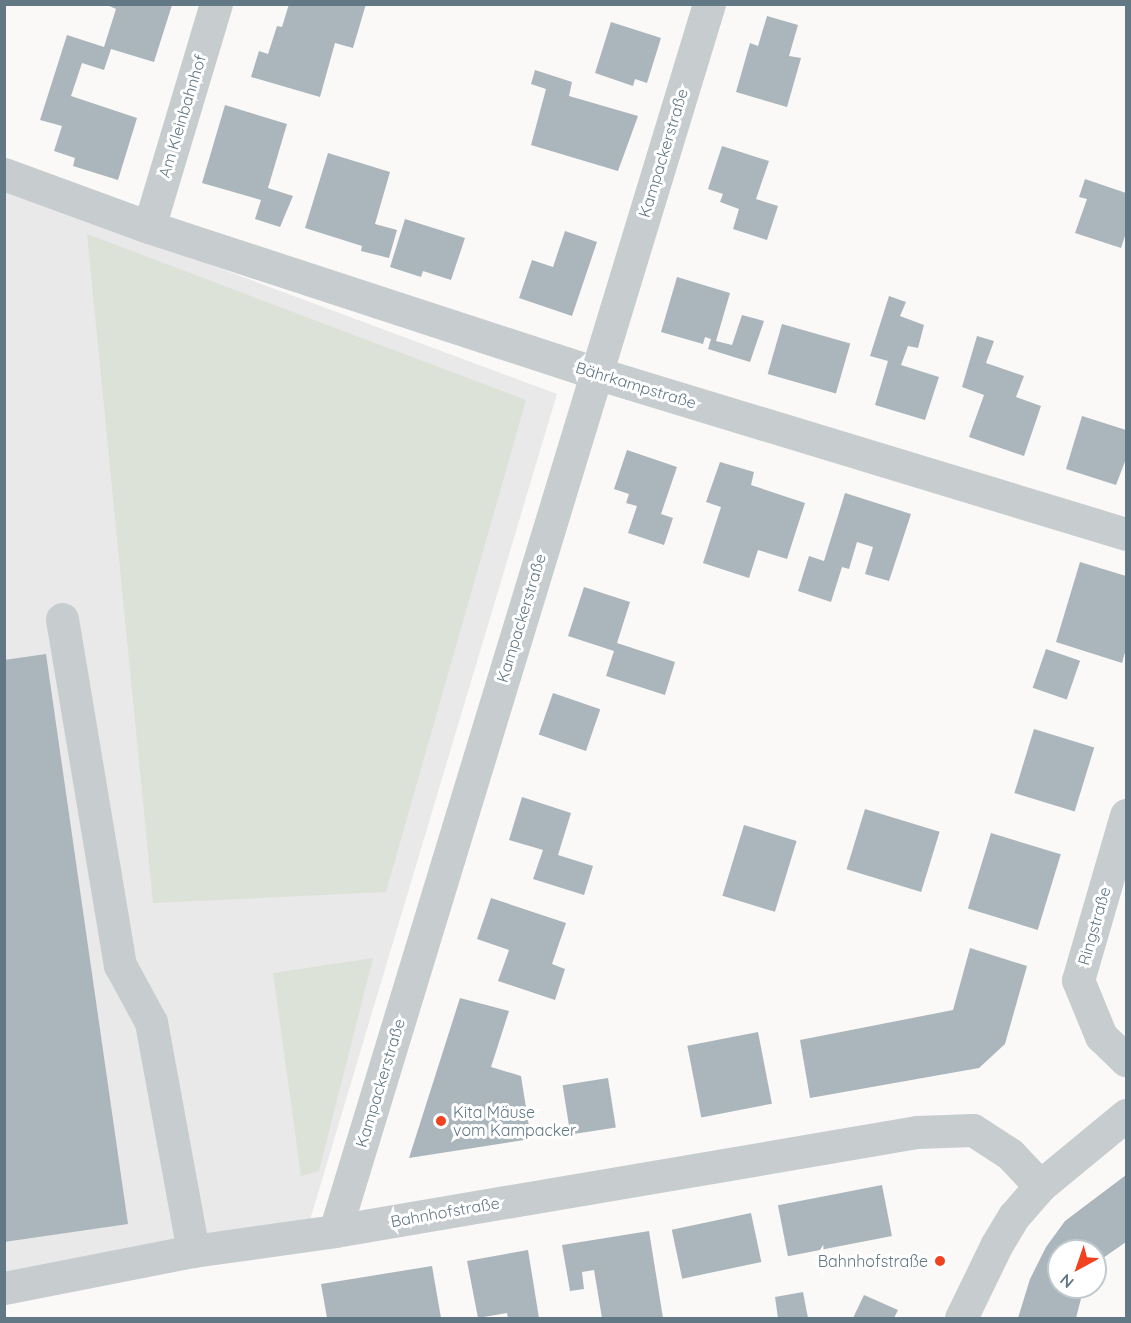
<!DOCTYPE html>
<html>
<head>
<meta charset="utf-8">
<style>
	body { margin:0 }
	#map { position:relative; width:1131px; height:1323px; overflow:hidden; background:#faf9f7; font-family:Quicksand,sans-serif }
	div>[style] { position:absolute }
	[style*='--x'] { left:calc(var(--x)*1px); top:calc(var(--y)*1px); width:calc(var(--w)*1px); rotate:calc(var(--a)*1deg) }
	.built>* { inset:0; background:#e8e9e8 }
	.green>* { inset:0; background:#dce2d8 }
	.building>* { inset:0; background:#abb6bc; transform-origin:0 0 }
	.minor>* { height:33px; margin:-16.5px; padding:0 16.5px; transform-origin:16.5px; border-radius:16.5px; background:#c7cccf }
	.dots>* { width:16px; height:16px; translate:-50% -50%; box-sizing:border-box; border:3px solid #fff; border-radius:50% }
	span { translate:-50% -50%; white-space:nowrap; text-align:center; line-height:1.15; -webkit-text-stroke:6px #fff; paint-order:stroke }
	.street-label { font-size:16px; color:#627885 }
	.poi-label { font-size:16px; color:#627885 }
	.left { translate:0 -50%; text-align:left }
	.right { translate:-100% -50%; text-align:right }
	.frame { position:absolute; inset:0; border:6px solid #627885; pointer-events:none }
	.north { position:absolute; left:1047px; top:1239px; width:60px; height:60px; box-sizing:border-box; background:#fff; border:2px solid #c0c9ce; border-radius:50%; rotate:220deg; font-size:16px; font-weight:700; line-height:24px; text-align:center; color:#627885 }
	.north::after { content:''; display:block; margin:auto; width:21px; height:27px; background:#f14220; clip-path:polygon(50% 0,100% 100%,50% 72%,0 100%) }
</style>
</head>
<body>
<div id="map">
	<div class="built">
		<i style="clip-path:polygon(4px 188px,557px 394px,310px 1220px,4px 1281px)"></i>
	</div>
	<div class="green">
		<i style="clip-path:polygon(87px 234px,526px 400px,386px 892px,153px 903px)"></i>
		<i style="clip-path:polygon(373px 958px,319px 1171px,301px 1176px,273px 973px)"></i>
	</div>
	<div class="building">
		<i style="clip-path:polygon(105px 4px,172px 5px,154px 62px,111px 49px,104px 70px,82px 63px,71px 96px,137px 118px,118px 180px,73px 166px,75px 158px,54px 151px,62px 126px,40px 120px,67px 35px,104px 47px,116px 9px)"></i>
		<i style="clip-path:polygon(289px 4px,366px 4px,353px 48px,335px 43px,320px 97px,251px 77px,259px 51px,268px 54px,277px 26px,282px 27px)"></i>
		<i style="clip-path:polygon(767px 16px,798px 25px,789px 56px,801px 58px,787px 107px,736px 92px,750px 43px,758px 46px)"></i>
		<i style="clip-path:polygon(611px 22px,661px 38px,647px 83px,635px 79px,633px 86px,595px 73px)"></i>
		<i style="clip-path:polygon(535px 70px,572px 82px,569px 96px,638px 116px,618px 171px,531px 145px,546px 89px,531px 84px)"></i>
		<i style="clip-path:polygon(225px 105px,287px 124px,268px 188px,293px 196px,280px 227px,255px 219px,261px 200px,202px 183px)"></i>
		<i style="clip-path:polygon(722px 146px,769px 161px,756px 199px,778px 206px,767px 240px,733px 229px,739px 209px,720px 202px,723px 194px,708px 189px)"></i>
		<i style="clip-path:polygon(328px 153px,390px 172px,375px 224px,397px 230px,389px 258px,361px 251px,362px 246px,305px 228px)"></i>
		<i style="clip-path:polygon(1085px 179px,1126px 193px,1126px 233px,1121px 248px,1075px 233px,1087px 199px,1079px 197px)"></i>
		<i style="clip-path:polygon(405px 219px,465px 238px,451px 280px,423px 271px,421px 277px,390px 267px)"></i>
		<i style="clip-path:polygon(565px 231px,597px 242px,572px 316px,519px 298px,532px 260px,553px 267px)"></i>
		<i style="clip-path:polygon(677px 277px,730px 293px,716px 341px,732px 345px,742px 315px,764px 321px,750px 362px,708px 349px,711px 339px,705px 337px,703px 344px,661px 332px)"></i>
		<i style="clip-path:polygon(889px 296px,906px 302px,900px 316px,924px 325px,918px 348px,908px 346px,901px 365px,939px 377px,925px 420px,875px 405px,888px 361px,870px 356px)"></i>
		<i style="left:782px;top:324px;width:71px;height:52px;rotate:16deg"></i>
		<i style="clip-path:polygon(977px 336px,994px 341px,986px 363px,1024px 376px,1016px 397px,1041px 406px,1024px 456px,969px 437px,984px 395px,962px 387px)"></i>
		<i style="clip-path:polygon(1082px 416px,1126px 430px,1126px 459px,1116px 485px,1066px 469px)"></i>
		<i style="clip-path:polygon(627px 450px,677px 467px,661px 514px,673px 518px,664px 545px,628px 533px,637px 506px,626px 503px,629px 494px,614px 489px)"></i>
		<i style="clip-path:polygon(720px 462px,754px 472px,751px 485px,805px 503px,787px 559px,758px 550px,749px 578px,703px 563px,721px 507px,706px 502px)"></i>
		<i style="clip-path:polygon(845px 493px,911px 514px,889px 581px,865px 574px,873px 547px,857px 542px,849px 569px,842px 567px,831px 602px,798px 591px,809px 556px,824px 561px)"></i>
		<i style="clip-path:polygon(1080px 562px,1126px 576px,1126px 649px,1122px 663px,1056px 642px)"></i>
		<i style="clip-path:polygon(584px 587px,630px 602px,617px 643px,675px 662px,665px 695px,606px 676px,614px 651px,568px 636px)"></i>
		<i style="left:1046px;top:649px;width:36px;height:41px;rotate:19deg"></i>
		<i style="clip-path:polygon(46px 654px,128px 1224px,4px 1242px,4px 660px)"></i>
		<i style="left:553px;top:693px;width:50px;height:44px;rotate:19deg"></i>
		<i style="left:1034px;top:729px;width:63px;height:67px;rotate:17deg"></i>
		<i style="clip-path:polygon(522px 797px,571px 813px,558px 855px,593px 866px,584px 895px,533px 879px,543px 850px,509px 840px)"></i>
		<i style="left:865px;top:809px;width:78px;height:63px;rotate:17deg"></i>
		<i style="left:744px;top:825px;width:55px;height:74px;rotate:17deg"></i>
		<i style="left:991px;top:833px;width:73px;height:79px;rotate:17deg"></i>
		<i style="clip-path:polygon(491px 898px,566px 923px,552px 964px,565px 969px,555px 1000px,498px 981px,509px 950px,477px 939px)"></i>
		<i style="clip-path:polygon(970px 948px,1027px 966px,1005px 1044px,979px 1068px,810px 1098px,800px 1040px,953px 1010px)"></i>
		<i style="clip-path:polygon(460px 998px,509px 1011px,491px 1067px,521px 1076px,531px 1139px,409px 1158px)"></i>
		<i style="left:758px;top:1032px;width:73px;height:72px;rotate:79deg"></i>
		<i style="left:608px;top:1078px;width:50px;height:46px;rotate:81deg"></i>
		<i style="clip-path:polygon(1126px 1175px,1126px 1242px,1103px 1258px,1095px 1268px,1095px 1251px,1059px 1251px,1059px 1287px,1084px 1287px,1076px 1318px,1018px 1318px,1030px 1279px,1046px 1247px,1065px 1221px)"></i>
		<i style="left:882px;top:1185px;width:52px;height:106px;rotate:79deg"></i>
		<i style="left:751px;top:1213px;width:50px;height:81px;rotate:78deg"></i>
		<i style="clip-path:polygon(649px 1231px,663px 1318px,602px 1318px,594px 1270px,582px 1272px,584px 1289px,570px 1291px,562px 1245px)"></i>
		<i style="clip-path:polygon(528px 1250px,539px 1318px,508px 1318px,507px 1313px,478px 1318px,467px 1261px)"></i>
		<i style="clip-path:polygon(432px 1266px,441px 1318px,327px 1318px,321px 1284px)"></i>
		<i style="clip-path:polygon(803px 1292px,808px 1318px,778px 1318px,775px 1297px)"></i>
		<i style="clip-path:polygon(864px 1295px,898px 1310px,894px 1318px,853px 1318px)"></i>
	</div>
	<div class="minor">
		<i style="--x:4;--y:174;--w:154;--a:20.1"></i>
		<i style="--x:149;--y:227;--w:470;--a:18.1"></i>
		<i style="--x:596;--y:373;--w:554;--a:16.9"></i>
		<i style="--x:149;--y:227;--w:233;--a:-73.3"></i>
		<i style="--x:62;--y:619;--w:351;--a:80.5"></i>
		<i style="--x:120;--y:965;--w:65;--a:61.5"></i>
		<i style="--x:151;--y:1022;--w:233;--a:79.6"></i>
		<i style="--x:1126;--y:815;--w:172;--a:106.2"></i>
		<i style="--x:1078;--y:980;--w:61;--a:67.7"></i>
		<i style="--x:1101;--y:1036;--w:35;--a:44"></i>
		<i style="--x:335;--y:1231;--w:1283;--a:-73.05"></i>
		<i style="--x:4;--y:1288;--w:193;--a:-11.1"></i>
		<i style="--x:193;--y:1251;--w:143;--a:-8"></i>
		<i style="--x:335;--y:1231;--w:590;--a:-9.65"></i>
		<i style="--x:917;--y:1132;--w:56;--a:-2"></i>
		<i style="--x:973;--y:1130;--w:44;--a:33"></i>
		<i style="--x:1010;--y:1154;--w:44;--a:46.8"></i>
		<i style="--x:961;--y:1318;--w:82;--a:-64.1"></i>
		<i style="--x:997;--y:1244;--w:33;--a:-59"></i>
		<i style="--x:1014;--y:1216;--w:40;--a:-49"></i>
		<i style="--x:1040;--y:1186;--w:112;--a:-39.5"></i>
	</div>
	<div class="dots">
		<i style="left:441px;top:1121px;background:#f14220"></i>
		<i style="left:940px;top:1261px;background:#f14220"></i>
	</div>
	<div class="street-label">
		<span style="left:182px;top:116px;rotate:-73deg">Am Kleinbahnhof</span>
		<span style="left:663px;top:153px;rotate:-73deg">Kampackerstraße</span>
		<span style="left:636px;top:385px;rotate:17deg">Bährkampstraße</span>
		<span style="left:521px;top:618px;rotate:-73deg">Kampackerstraße</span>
		<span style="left:1094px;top:926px;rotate:-74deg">Ringstraße</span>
		<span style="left:380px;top:1083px;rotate:-73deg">Kampackerstraße</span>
		<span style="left:445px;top:1212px;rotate:-10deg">Bahnhofstraße</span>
	</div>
	<div class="poi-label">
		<span class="left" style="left:453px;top:1121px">Kita Mäuse<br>vom Kampacker</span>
		<span class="right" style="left:928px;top:1261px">Bahnhofstraße</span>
	</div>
	<div class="frame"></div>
	<div class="north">N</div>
</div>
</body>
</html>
